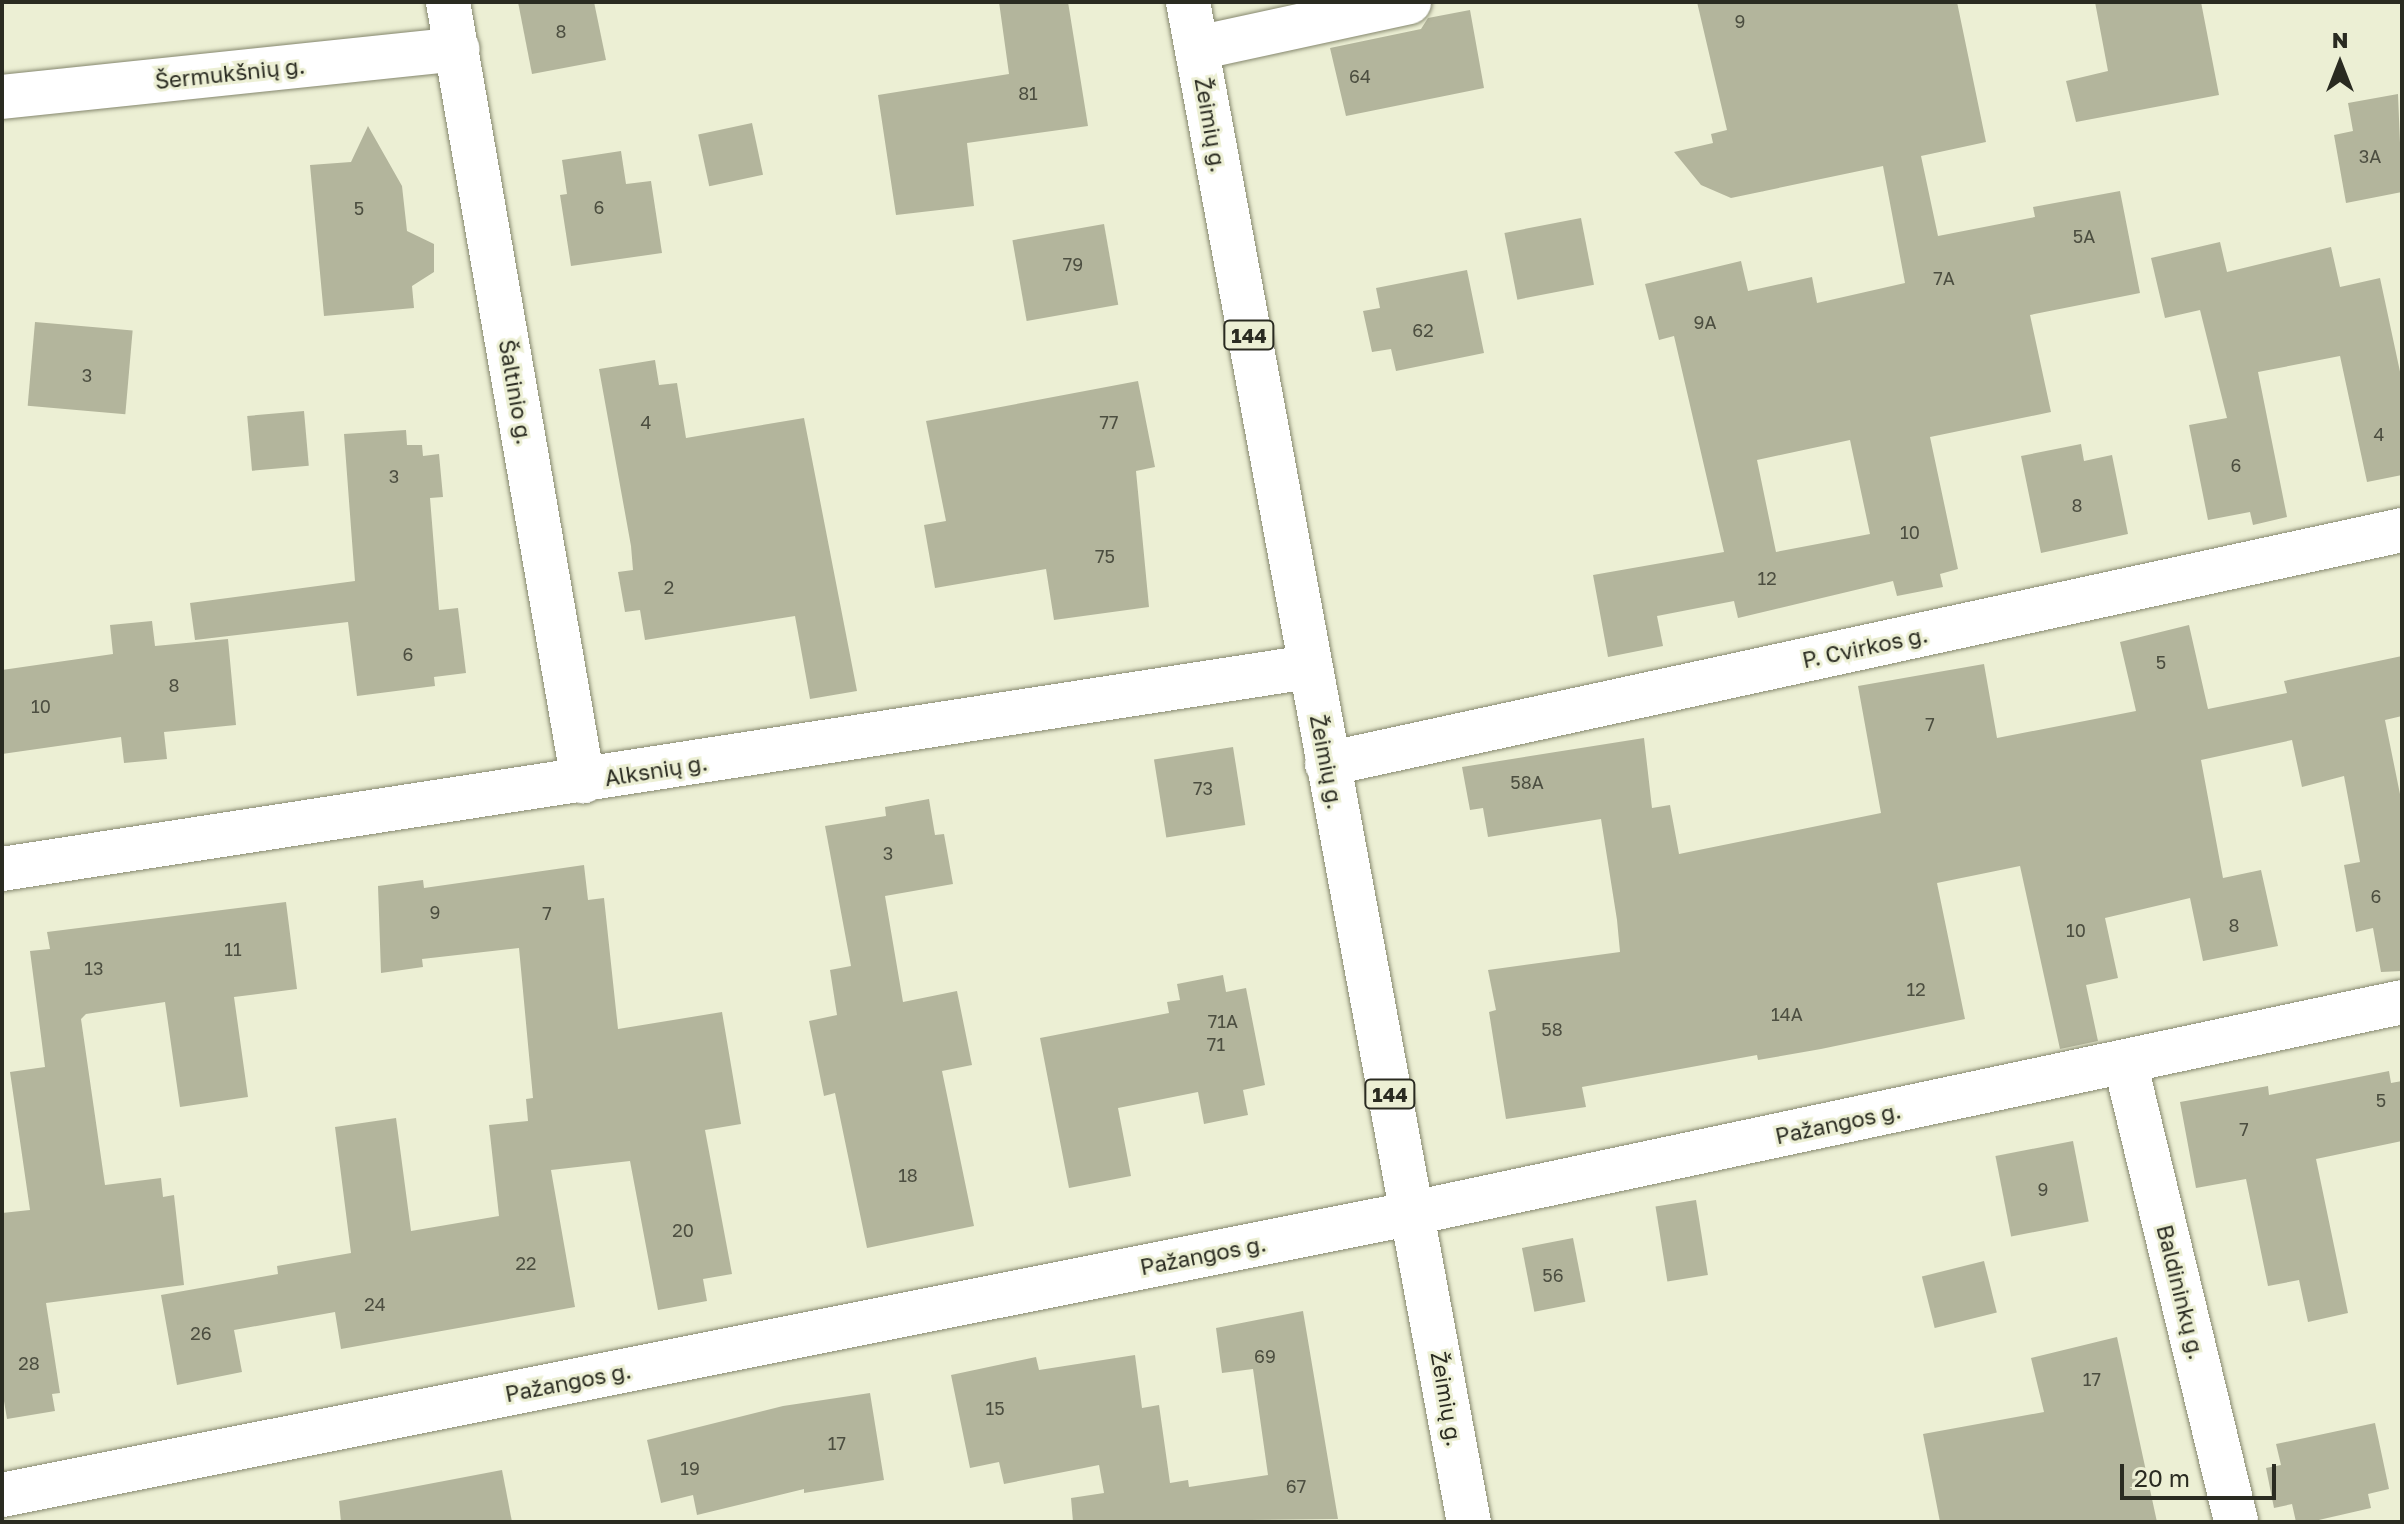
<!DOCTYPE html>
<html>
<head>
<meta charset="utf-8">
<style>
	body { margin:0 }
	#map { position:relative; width:2404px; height:1524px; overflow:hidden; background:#ecefd4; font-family:"Golos Text",sans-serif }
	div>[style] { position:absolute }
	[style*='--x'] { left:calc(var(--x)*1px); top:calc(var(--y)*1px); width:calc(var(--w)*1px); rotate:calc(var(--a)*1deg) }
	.building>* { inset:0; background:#b3b59c; transform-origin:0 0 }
	.roads { filter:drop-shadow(0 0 2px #85876e) drop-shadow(0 0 2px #85876e) }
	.street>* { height:44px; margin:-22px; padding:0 22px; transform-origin:22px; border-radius:22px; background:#fff }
	.primary>* { height:44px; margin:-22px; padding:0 22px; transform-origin:22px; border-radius:22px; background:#fff }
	span { translate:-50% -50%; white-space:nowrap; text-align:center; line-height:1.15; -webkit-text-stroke:6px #ecefd4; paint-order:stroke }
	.number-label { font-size:18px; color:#4c4e40 }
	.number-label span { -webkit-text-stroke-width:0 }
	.shield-label span { padding:2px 6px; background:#ecefd4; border:2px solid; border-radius:6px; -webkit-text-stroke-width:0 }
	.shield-label { font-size:20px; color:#2a2b21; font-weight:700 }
	.street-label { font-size:22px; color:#2a2b21 }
	.frame { position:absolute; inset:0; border:4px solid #2a2b21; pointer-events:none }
	.north { position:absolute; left:2300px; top:24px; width:80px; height:80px; -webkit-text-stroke:6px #ecefd4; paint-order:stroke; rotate:0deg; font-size:22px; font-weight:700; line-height:32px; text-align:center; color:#2a2b21 }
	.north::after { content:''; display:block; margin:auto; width:28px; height:36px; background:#2a2b21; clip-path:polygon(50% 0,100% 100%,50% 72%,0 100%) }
	.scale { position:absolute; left:2120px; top:1464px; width:156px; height:36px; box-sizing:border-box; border:4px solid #2a2b21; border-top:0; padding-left:10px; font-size:24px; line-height:28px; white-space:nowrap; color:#2a2b21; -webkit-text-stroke:6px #ecefd4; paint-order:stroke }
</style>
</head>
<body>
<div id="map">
	<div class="building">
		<i style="clip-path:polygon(518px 2px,594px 2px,606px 60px,532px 74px)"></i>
		<i style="clip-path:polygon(999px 2px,1068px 2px,1088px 126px,967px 143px,974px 206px,896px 215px,878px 95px,1009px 74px)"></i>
		<i style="clip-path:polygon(evenodd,1697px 2px,1957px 2px,1986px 142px,1921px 156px,1938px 236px,2035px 217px,2033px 207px,2120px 191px,2140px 293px,2030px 315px,2051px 412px,1930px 437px,1958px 569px,1940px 574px,1943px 587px,1897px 596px,1893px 581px,1738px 618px,1734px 601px,1657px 616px,1663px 646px,1608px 657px,1593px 575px,1724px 552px,1674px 336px,1659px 340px,1645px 284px,1741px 261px,1748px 291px,1812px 277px,1817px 303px,1905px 283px,1883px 166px,1731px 198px,1701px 185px,1674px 152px,1713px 143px,1711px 134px,1727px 130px,1697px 2px,1850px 440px,1870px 534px,1776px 552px,1757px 460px,1850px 440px)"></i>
		<i style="clip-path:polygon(2095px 2px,2201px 2px,2219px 95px,2076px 122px,2066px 81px,2108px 71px)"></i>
		<i style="clip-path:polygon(1470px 10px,1484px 88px,1346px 116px,1330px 48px,1421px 29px,1428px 18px)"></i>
		<i style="clip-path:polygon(2398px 94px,2402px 192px,2346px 203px,2334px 135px,2353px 131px,2348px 103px)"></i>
		<i style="left:752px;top:123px;width:53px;height:55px;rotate:78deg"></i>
		<i style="clip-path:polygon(368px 126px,402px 186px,407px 231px,434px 244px,434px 272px,412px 286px,414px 308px,324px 316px,310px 165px,351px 162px)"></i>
		<i style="clip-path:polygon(621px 151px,626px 184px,651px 181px,662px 253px,571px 266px,560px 195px,567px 194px,562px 160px)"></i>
		<i style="left:1581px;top:218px;width:68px;height:78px;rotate:79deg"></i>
		<i style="left:1104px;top:224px;width:82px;height:93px;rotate:80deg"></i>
		<i style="clip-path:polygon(2220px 242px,2227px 272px,2331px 247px,2340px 287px,2380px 278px,2402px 381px,2402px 475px,2367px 482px,2340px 356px,2258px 372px,2287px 517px,2253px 525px,2250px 512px,2208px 520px,2189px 425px,2227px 418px,2200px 310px,2165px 318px,2151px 258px)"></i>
		<i style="clip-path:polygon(1467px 270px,1484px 353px,1396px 371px,1391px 349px,1372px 352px,1363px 311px,1380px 308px,1376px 288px)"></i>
		<i style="left:35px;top:322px;width:98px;height:84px;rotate:5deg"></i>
		<i style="clip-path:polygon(655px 360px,659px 385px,677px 383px,686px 438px,804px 418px,857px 691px,810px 699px,795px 616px,645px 640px,640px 610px,625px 612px,618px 572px,633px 570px,631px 546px,599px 369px)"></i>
		<i style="clip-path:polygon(1138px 381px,1155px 467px,1136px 471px,1149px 607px,1054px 620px,1046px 569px,935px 588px,924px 525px,946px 521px,926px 421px)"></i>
		<i style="left:304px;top:411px;width:55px;height:57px;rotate:85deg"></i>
		<i style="clip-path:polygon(406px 430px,407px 445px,422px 445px,423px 456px,439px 454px,443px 497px,430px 498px,439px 610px,458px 608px,466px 673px,434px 677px,435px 686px,357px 696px,348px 622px,195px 640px,190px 603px,355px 581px,344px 434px)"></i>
		<i style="clip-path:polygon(2081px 444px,2084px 461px,2112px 455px,2128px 534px,2041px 553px,2021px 456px)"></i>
		<i style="clip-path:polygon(152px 621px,155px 646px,228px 639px,236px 725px,164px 732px,167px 759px,124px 763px,121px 737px,2px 754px,2px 670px,113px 654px,110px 625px)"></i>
		<i style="clip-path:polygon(2189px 625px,2208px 709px,2287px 693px,2284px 681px,2402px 656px,2402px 716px,2385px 720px,2402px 804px,2402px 971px,2381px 972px,2373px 928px,2356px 932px,2344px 865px,2360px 862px,2344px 776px,2302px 787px,2292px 740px,2201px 760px,2223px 878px,2261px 870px,2278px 946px,2203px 961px,2190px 898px,2105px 918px,2118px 978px,2086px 985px,2098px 1041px,2060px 1049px,2020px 866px,1937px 883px,1965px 1019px,1821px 1049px,1758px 1060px,1757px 1055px,1582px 1087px,1586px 1107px,1506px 1119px,1489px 1012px,1496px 1010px,1488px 970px,1620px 952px,1617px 920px,1601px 819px,1488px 837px,1483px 808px,1470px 810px,1462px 767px,1644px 738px,1652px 808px,1670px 805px,1679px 854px,1881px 813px,1858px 686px,1984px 664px,1997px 738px,2136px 711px,2120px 642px)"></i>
		<i style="left:1233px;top:747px;width:79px;height:80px;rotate:81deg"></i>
		<i style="clip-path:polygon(929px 799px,935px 835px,944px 834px,953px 884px,885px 896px,903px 1002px,957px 991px,972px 1065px,942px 1071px,974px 1226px,867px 1248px,835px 1093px,824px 1096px,809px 1021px,837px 1015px,830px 970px,851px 966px,825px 826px,886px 816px,885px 807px)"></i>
		<i style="clip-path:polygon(584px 865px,588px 900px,604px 898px,618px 1029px,722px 1012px,741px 1124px,705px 1130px,732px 1274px,703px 1279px,707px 1301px,658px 1310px,630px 1161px,551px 1170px,575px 1307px,341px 1349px,335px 1312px,234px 1330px,242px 1372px,177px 1385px,161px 1295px,278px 1274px,277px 1266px,351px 1253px,335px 1127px,396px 1118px,411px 1231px,499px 1216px,489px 1125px,528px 1121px,526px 1099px,533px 1098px,519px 948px,422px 959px,423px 967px,381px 973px,378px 886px,423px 880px,424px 888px)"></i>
		<i style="clip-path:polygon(286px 902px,297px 989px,234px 997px,248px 1097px,180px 1107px,165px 1002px,86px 1014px,81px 1019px,105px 1185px,161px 1178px,163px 1197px,174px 1195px,184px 1285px,46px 1303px,60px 1393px,52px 1394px,55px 1411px,7px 1419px,2px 1389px,2px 1213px,30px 1210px,10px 1072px,45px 1067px,30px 951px,50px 949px,47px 932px)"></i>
		<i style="clip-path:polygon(1223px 975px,1226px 992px,1246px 988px,1265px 1085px,1243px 1090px,1248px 1115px,1204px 1124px,1198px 1092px,1118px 1108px,1131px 1176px,1069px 1188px,1040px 1038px,1169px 1013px,1167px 1002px,1180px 1000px,1177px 984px)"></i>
		<i style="clip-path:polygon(2389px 1071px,2391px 1083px,2402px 1081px,2402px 1141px,2316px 1159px,2348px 1313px,2308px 1322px,2299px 1280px,2268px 1286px,2246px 1179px,2196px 1188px,2180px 1102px,2268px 1086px,2269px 1095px)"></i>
		<i style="left:2073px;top:1141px;width:82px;height:79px;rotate:79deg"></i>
		<i style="left:1696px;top:1200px;width:76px;height:41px;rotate:81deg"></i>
		<i style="left:1573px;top:1238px;width:65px;height:52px;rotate:79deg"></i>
		<i style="left:1984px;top:1261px;width:53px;height:64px;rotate:76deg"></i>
		<i style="clip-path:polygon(1303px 1311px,1338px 1519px,1073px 1522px,1071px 1498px,1104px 1493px,1099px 1465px,1004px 1484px,999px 1462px,970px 1468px,951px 1375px,1036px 1357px,1039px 1370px,1135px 1355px,1142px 1408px,1159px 1405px,1170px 1483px,1188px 1480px,1189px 1487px,1268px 1475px,1253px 1369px,1222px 1373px,1216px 1328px)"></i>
		<i style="clip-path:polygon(2117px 1337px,2157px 1522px,1940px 1522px,1923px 1434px,2044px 1412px,2031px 1358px)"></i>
		<i style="clip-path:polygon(870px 1393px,884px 1480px,804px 1493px,804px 1489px,697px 1515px,693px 1495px,661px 1503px,647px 1440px,783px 1406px)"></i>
		<i style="clip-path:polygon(2375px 1423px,2389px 1489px,2368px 1494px,2371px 1508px,2310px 1522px,2296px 1522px,2292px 1504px,2274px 1508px,2266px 1468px,2281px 1465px,2276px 1444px)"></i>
		<i style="clip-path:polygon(502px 1470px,512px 1522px,341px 1522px,339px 1501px)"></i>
	</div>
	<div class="roads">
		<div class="street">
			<i style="--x:448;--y:2;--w:791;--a:80.17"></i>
			<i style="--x:1197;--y:48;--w:217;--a:-12.2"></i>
			<i style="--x:2;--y:97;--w:458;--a:-6"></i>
			<i style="--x:1327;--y:764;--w:1100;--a:-12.28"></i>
			<i style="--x:2;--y:869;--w:1323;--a:-8.79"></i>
			<i style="--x:2125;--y:1062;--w:473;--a:76.4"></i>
			<i style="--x:2;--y:1495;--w:1439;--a:-11.3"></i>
			<i style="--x:1413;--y:1213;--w:1011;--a:-12.04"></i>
		</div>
		<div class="primary">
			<i style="--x:1188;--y:2;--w:1546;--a:79.53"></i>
		</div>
	</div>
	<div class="number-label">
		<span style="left:1740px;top:21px">9</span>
		<span style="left:561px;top:31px">8</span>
		<span style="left:1360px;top:76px">64</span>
		<span style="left:1028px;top:93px">81</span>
		<span style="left:2370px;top:156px">3A</span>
		<span style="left:599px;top:207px">6</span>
		<span style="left:359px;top:208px">5</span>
		<span style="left:2084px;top:236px">5A</span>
		<span style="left:1073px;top:264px">79</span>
		<span style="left:1944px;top:278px">7A</span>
		<span style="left:1705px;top:322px">9A</span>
		<span style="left:1423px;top:330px">62</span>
		<span style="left:87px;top:375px">3</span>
		<span style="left:646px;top:422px">4</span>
		<span style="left:1109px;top:422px">77</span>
		<span style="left:2379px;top:434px">4</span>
		<span style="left:2236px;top:465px">6</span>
		<span style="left:394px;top:476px">3</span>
		<span style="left:2077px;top:505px">8</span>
		<span style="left:1910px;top:532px">10</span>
		<span style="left:1105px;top:556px">75</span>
		<span style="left:1767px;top:578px">12</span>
		<span style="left:669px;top:587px">2</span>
		<span style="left:408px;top:654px">6</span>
		<span style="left:2161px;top:662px">5</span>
		<span style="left:174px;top:685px">8</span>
		<span style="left:41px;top:706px">10</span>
		<span style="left:1930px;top:724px">7</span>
		<span style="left:1527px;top:782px">58A</span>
		<span style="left:1203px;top:788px">73</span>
		<span style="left:888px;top:853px">3</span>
		<span style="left:2376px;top:896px">6</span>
		<span style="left:435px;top:912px">9</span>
		<span style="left:547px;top:913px">7</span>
		<span style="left:2234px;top:925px">8</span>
		<span style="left:2076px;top:930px">10</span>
		<span style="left:233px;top:949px">11</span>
		<span style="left:94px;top:968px">13</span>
		<span style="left:1916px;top:989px">12</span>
		<span style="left:1787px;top:1014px">14A</span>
		<span style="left:1223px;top:1021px">71A</span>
		<span style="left:1552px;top:1029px">58</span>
		<span style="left:1216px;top:1044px">71</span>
		<span style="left:2381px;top:1100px">5</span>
		<span style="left:2244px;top:1129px">7</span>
		<span style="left:908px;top:1175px">18</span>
		<span style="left:2043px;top:1189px">9</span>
		<span style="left:683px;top:1230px">20</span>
		<span style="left:526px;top:1263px">22</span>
		<span style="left:1553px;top:1275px">56</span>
		<span style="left:375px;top:1304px">24</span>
		<span style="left:201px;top:1333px">26</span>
		<span style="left:1265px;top:1356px">69</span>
		<span style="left:29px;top:1363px">28</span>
		<span style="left:2092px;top:1379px">17</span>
		<span style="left:995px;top:1408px">15</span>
		<span style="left:837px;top:1443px">17</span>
		<span style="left:690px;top:1468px">19</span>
		<span style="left:1296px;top:1486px">67</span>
	</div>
	<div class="shield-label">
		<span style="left:1249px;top:335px">144</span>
		<span style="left:1390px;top:1094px">144</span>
	</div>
	<div class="street-label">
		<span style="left:230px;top:73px;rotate:-6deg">Šermukšnių g.</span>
		<span style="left:1211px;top:125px;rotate:80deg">Žeimių g.</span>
		<span style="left:516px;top:392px;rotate:80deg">Šaltinio g.</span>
		<span style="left:1865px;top:647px;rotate:-12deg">P. Cvirkos g.</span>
		<span style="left:1327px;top:762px;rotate:79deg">Žeimių g.</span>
		<span style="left:656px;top:770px;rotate:-9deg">Alksnių g.</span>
		<span style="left:1838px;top:1123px;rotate:-12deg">Pažangos g.</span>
		<span style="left:1203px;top:1255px;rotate:-11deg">Pažangos g.</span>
		<span style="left:2181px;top:1292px;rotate:76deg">Baldininkų g.</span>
		<span style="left:568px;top:1382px;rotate:-11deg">Pažangos g.</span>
		<span style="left:1447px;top:1399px;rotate:80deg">Žeimių g.</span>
	</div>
	<div class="frame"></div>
	<div class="north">N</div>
	<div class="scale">20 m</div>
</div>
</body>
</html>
